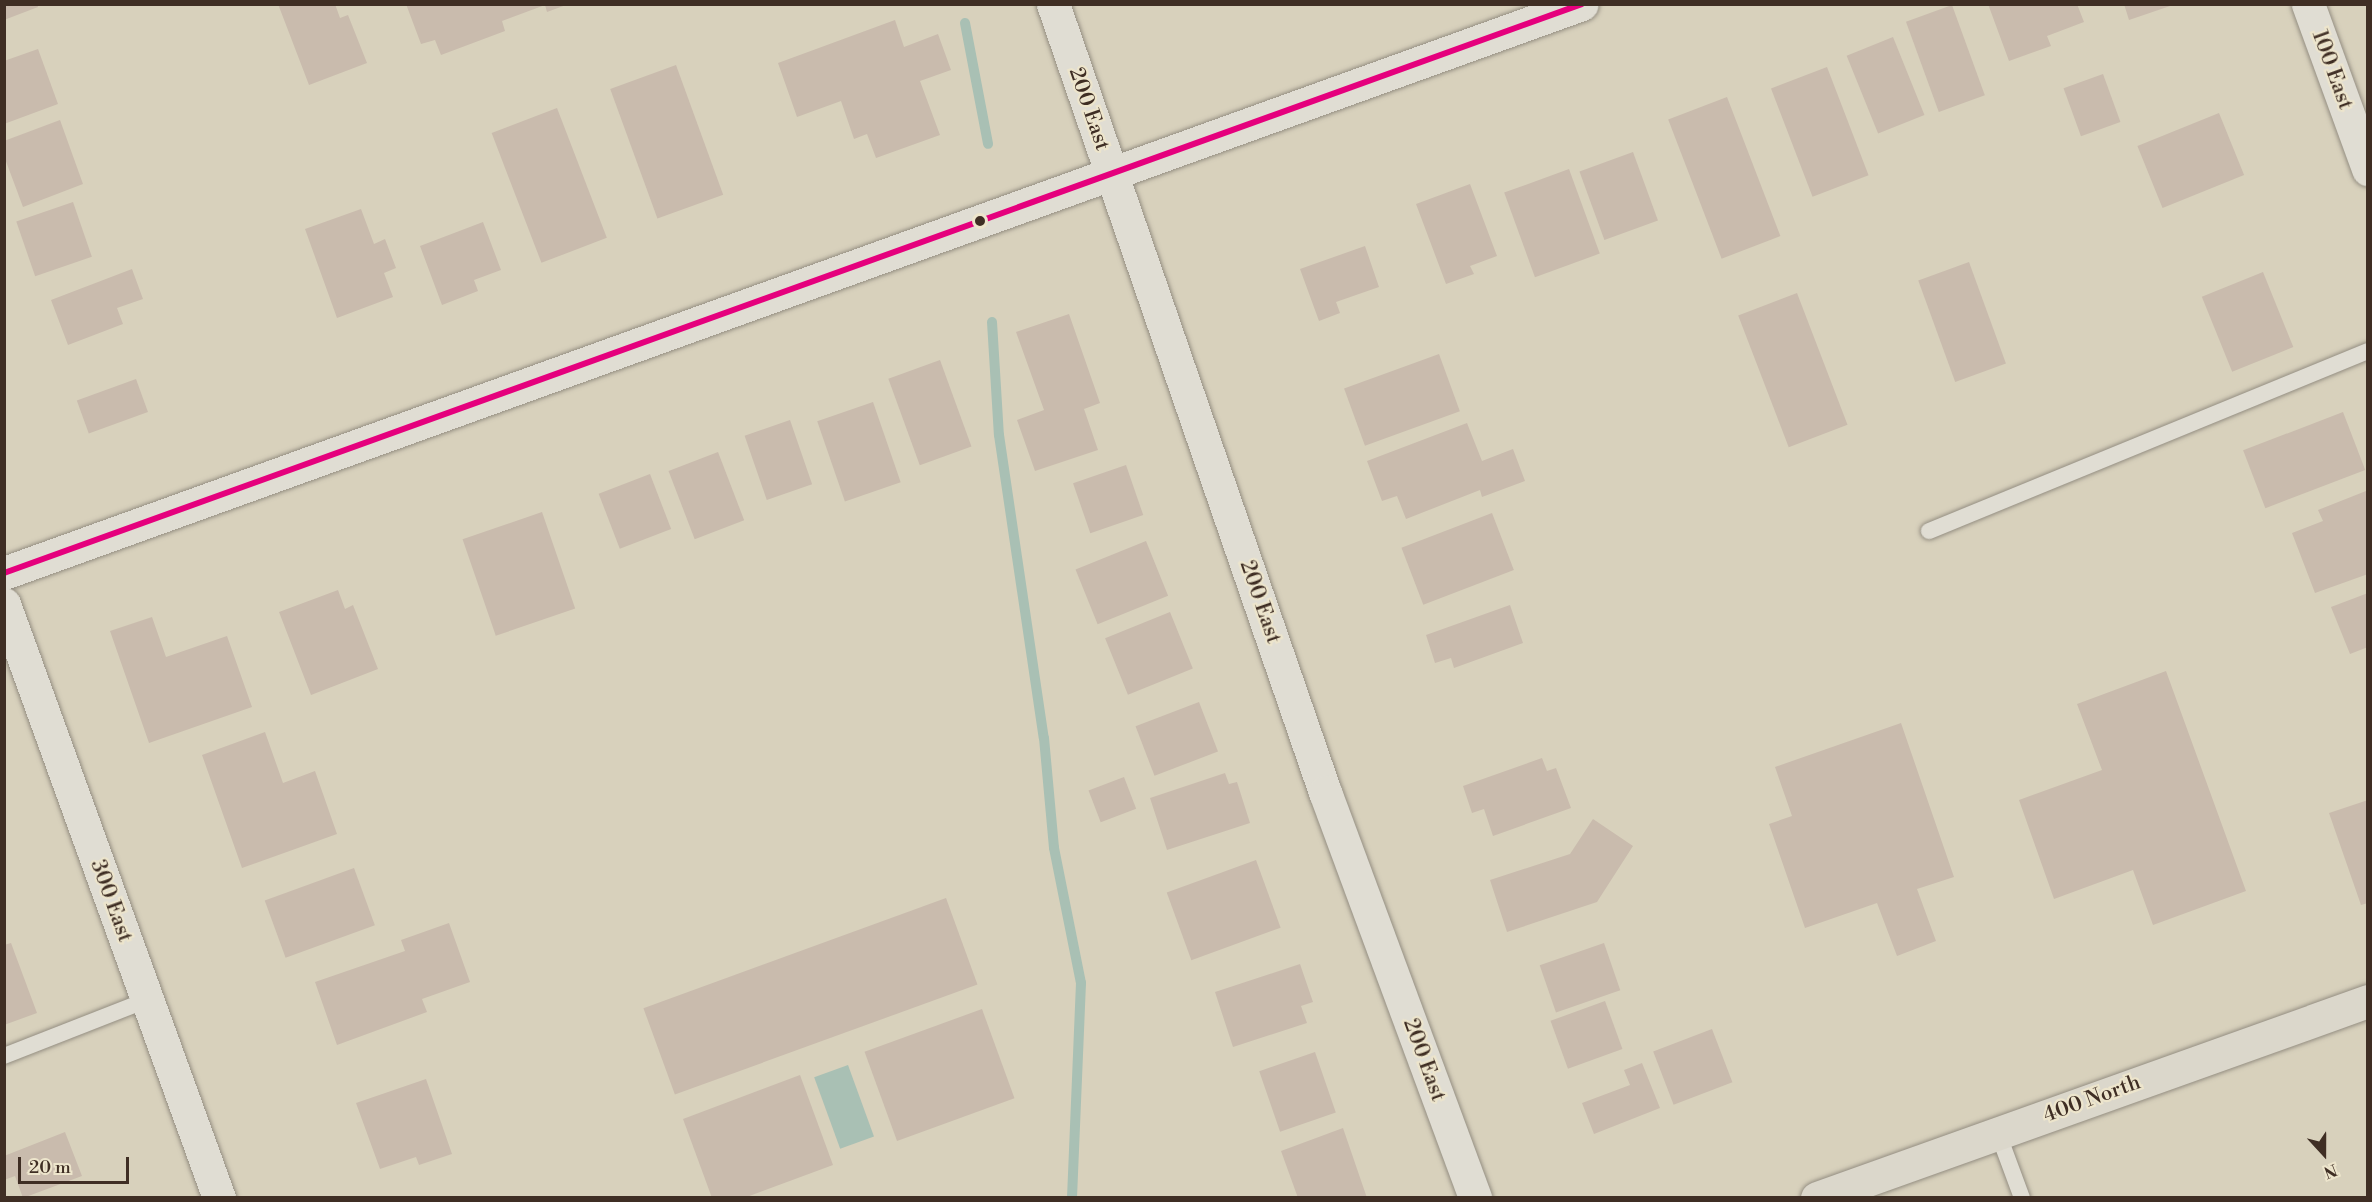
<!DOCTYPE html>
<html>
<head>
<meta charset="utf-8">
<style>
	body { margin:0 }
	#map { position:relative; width:2372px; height:1202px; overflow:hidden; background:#d8d1bc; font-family:"Libre Bodoni",serif }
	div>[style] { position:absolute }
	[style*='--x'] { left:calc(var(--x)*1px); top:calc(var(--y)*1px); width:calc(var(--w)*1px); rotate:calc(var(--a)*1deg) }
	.water>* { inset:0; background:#a9c0b4; transform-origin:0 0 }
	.stream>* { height:10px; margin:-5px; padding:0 5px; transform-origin:5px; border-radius:5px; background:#a9c0b4 }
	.building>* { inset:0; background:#c9bbad; transform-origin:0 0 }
	.roads { filter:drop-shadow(0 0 2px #948e82) drop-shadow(0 0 2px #948e82) }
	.lane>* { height:16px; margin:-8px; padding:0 8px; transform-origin:8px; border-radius:8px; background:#e0ddd3 }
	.street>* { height:33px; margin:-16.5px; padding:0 16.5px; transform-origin:16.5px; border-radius:16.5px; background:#e0ddd3 }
	.secondary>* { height:33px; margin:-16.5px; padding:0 16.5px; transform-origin:16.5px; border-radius:16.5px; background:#e0ddd3 }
	.primary>* { height:33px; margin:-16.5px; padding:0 16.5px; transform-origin:16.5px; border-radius:16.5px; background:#dbd7cb }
	.bus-1>* { height:6px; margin:-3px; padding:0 3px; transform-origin:3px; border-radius:3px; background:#e5007d }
	.dots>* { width:16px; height:16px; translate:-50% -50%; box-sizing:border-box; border:3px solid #ede5cc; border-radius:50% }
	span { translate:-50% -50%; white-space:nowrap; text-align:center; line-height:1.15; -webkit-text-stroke:4.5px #ede5cc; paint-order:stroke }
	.street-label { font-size:21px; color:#3f2e24 }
	.frame { position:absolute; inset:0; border:6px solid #3f2e24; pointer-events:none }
	.north { position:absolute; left:2294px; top:1124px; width:60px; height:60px; -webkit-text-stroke:4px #ede5cc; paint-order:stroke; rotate:159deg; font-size:16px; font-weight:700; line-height:24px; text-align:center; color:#3f2e24 }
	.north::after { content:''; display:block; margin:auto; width:21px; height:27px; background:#3f2e24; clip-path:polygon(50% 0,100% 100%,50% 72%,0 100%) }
	.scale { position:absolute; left:18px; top:1157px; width:111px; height:27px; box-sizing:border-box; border:3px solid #3f2e24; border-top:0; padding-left:8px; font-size:18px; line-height:21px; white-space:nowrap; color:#3f2e24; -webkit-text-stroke:4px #ede5cc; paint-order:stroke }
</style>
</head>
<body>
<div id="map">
	<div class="water">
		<i style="left:848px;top:1065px;width:76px;height:36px;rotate:70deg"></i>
	</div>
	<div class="stream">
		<i style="--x:965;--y:23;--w:123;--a:79.2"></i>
		<i style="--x:992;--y:322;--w:113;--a:86.5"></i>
		<i style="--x:999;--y:435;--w:306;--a:81.6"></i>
		<i style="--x:1044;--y:738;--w:110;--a:84.8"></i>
		<i style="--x:1054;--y:848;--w:138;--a:78.7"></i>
		<i style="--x:1081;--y:983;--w:215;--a:92.4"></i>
	</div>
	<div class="building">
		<i style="clip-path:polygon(4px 4px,37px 4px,38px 7px,4px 20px)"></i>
		<i style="clip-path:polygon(278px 4px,335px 4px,340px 18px,348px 15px,367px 63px,309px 85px)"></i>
		<i style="clip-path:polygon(406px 4px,566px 4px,566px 5px,547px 12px,545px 5px,502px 21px,505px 31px,441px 55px,435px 40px,421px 44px)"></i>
		<i style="clip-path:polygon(1988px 4px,2077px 4px,2084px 22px,2047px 36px,2051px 46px,2009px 61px)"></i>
		<i style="clip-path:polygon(2124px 4px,2173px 4px,2173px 5px,2129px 20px)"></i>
		<i style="left:1952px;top:5px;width:96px;height:49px;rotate:70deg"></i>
		<i style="clip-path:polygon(895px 20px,904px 47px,938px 34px,951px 70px,920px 81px,940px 135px,876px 158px,867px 134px,854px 139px,841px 101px,797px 117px,778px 63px)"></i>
		<i style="left:1893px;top:37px;width:84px;height:50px;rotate:68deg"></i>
		<i style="clip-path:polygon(38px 49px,58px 104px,4px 124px,4px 61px)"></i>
		<i style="left:676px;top:65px;width:138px;height:70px;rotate:70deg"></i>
		<i style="left:1827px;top:67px;width:116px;height:60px;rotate:69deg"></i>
		<i style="left:2103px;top:74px;width:51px;height:42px;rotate:70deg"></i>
		<i style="left:1727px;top:97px;width:149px;height:63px;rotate:69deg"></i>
		<i style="left:557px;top:108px;width:139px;height:70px;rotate:69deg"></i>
		<i style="left:2219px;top:113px;width:67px;height:88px;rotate:68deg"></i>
		<i style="clip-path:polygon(60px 120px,83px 184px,23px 207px,4px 156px,4px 141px)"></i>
		<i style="left:1633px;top:152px;width:73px;height:57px;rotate:70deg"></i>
		<i style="left:1569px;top:169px;width:90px;height:69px;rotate:70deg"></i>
		<i style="clip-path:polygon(1470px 184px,1497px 256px,1470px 266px,1474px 274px,1446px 284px,1416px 204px)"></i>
		<i style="left:73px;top:202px;width:58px;height:60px;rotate:71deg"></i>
		<i style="clip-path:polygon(361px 209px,374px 244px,385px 239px,396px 268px,384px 273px,393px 297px,337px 318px,305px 229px)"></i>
		<i style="clip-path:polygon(483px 222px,501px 270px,474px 280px,478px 291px,442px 305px,420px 246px)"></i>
		<i style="clip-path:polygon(1365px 246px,1379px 287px,1336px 302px,1340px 313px,1319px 321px,1300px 269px)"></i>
		<i style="left:1969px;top:262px;width:108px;height:54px;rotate:70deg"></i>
		<i style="clip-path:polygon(132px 269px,143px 299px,117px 308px,123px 324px,68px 345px,51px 300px)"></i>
		<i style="left:2263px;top:272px;width:81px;height:66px;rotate:68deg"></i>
		<i style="left:1797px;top:293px;width:141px;height:63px;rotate:69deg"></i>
		<i style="clip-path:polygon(1069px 314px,1100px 403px,1084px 409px,1098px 450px,1035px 471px,1017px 420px,1044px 410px,1016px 332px)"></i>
		<i style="left:1439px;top:354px;width:61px;height:101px;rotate:70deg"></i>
		<i style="left:940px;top:360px;width:92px;height:55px;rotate:70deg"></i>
		<i style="left:136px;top:379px;width:35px;height:63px;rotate:70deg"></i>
		<i style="left:873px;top:402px;width:85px;height:59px;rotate:71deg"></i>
		<i style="left:2343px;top:412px;width:62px;height:107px;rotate:69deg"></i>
		<i style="left:790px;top:420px;width:68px;height:48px;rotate:71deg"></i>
		<i style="clip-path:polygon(1467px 423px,1482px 461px,1513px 449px,1525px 481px,1482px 497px,1480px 490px,1406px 519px,1397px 496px,1382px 501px,1367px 461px)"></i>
		<i style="left:718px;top:452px;width:73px;height:53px;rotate:69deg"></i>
		<i style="left:1126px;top:465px;width:53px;height:56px;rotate:71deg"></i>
		<i style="left:650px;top:474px;width:59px;height:55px;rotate:69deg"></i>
		<i style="clip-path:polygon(2366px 491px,2368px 574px,2315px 593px,2292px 533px,2323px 521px,2318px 510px)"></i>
		<i style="left:542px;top:512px;width:102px;height:84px;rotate:71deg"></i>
		<i style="left:1492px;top:513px;width:61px;height:97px;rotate:69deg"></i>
		<i style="left:1146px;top:541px;width:59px;height:76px;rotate:68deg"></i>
		<i style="clip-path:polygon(338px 590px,345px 609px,353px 605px,378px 669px,311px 695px,279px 612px)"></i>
		<i style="clip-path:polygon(2368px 593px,2368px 647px,2350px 654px,2331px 607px)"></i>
		<i style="clip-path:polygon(1510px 605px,1523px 643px,1454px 668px,1451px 658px,1435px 663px,1426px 635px)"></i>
		<i style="left:1170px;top:612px;width:61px;height:70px;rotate:68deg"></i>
		<i style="clip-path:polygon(152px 617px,166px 657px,227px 636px,252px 707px,149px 743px,110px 631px)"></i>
		<i style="clip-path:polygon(2166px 671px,2246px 891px,2153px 925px,2133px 870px,2054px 899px,2019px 800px,2102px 770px,2077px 704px)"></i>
		<i style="left:1199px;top:702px;width:53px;height:68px;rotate:69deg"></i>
		<i style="clip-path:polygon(1901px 723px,1954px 877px,1917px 889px,1936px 941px,1897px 956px,1877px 903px,1805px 928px,1769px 824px,1792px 816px,1775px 767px)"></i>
		<i style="clip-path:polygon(265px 732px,283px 783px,315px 771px,337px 834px,242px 868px,202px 755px)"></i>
		<i style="clip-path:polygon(1542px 758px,1547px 771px,1556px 768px,1571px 808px,1493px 836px,1484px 809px,1472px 813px,1463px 786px)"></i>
		<i style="clip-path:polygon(1225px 773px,1229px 784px,1237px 782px,1250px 823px,1167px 850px,1150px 798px)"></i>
		<i style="left:1124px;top:777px;width:34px;height:38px;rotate:69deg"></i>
		<i style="clip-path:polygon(2368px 800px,2368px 903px,2361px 905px,2329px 813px)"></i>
		<i style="clip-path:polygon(1593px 819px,1633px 846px,1597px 902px,1507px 932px,1490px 880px,1570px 854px)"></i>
		<i style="left:1256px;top:860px;width:72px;height:95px;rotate:70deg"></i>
		<i style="left:354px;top:868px;width:61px;height:95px;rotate:70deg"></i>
		<i style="left:946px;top:898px;width:92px;height:322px;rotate:70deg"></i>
		<i style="clip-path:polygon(449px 923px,470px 982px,422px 999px,427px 1012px,337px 1045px,315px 982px,405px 951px,401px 940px)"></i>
		<i style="clip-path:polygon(11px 943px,37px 1013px,4px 1025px,4px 945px)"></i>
		<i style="left:1604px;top:943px;width:50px;height:68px;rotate:71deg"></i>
		<i style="clip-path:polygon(1300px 964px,1313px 1002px,1301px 1006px,1307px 1023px,1233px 1047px,1215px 992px)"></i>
		<i style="left:1605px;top:1001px;width:51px;height:58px;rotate:70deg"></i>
		<i style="left:982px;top:1009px;width:95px;height:125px;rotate:70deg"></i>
		<i style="left:1712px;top:1029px;width:57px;height:63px;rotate:69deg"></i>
		<i style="left:1315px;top:1052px;width:64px;height:59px;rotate:71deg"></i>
		<i style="clip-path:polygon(1642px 1063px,1660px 1108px,1594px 1134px,1582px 1103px,1630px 1085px,1624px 1070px)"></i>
		<i style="clip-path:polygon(800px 1075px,833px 1165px,744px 1198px,712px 1198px,683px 1119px)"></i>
		<i style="clip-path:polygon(426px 1079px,452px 1154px,419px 1165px,416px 1157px,380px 1169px,356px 1103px)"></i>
		<i style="clip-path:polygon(1343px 1128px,1367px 1198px,1298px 1198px,1281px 1151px)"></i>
		<i style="clip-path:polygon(65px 1132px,82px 1176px,23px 1198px,15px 1176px,4px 1180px,4px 1156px)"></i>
	</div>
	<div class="roads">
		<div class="lane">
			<i style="--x:1929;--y:531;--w:474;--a:-22.3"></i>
			<i style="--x:4;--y:1056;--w:154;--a:-21.4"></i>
			<i style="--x:1998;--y:1133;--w:69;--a:69.7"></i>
		</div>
		<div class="street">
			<i style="--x:4;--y:573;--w:1677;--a:-19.83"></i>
			<i style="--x:4;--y:604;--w:632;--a:70.1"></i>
		</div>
		<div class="secondary">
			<i style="--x:1053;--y:4;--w:834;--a:70.96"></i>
			<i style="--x:1325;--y:792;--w:433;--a:69.7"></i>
			<i style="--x:2308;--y:4;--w:176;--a:70"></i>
		</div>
		<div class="primary">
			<i style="--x:1817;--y:1198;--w:585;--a:-19.67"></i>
		</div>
	</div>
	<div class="bus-1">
		<i style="--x:4;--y:573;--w:1677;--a:-19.83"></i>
	</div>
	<div class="dots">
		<i style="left:980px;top:221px;background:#3f2e24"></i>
	</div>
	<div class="street-label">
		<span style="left:2332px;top:70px;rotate:70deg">100 East</span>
		<span style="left:1089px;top:109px;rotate:71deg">200 East</span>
		<span style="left:1260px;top:602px;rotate:71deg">200 East</span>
		<span style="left:111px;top:901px;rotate:70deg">300 East</span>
		<span style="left:1424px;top:1060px;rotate:70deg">200 East</span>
		<span style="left:2092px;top:1099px;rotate:-20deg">400 North</span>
	</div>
	<div class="frame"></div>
	<div class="north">N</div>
	<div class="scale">20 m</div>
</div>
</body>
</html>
